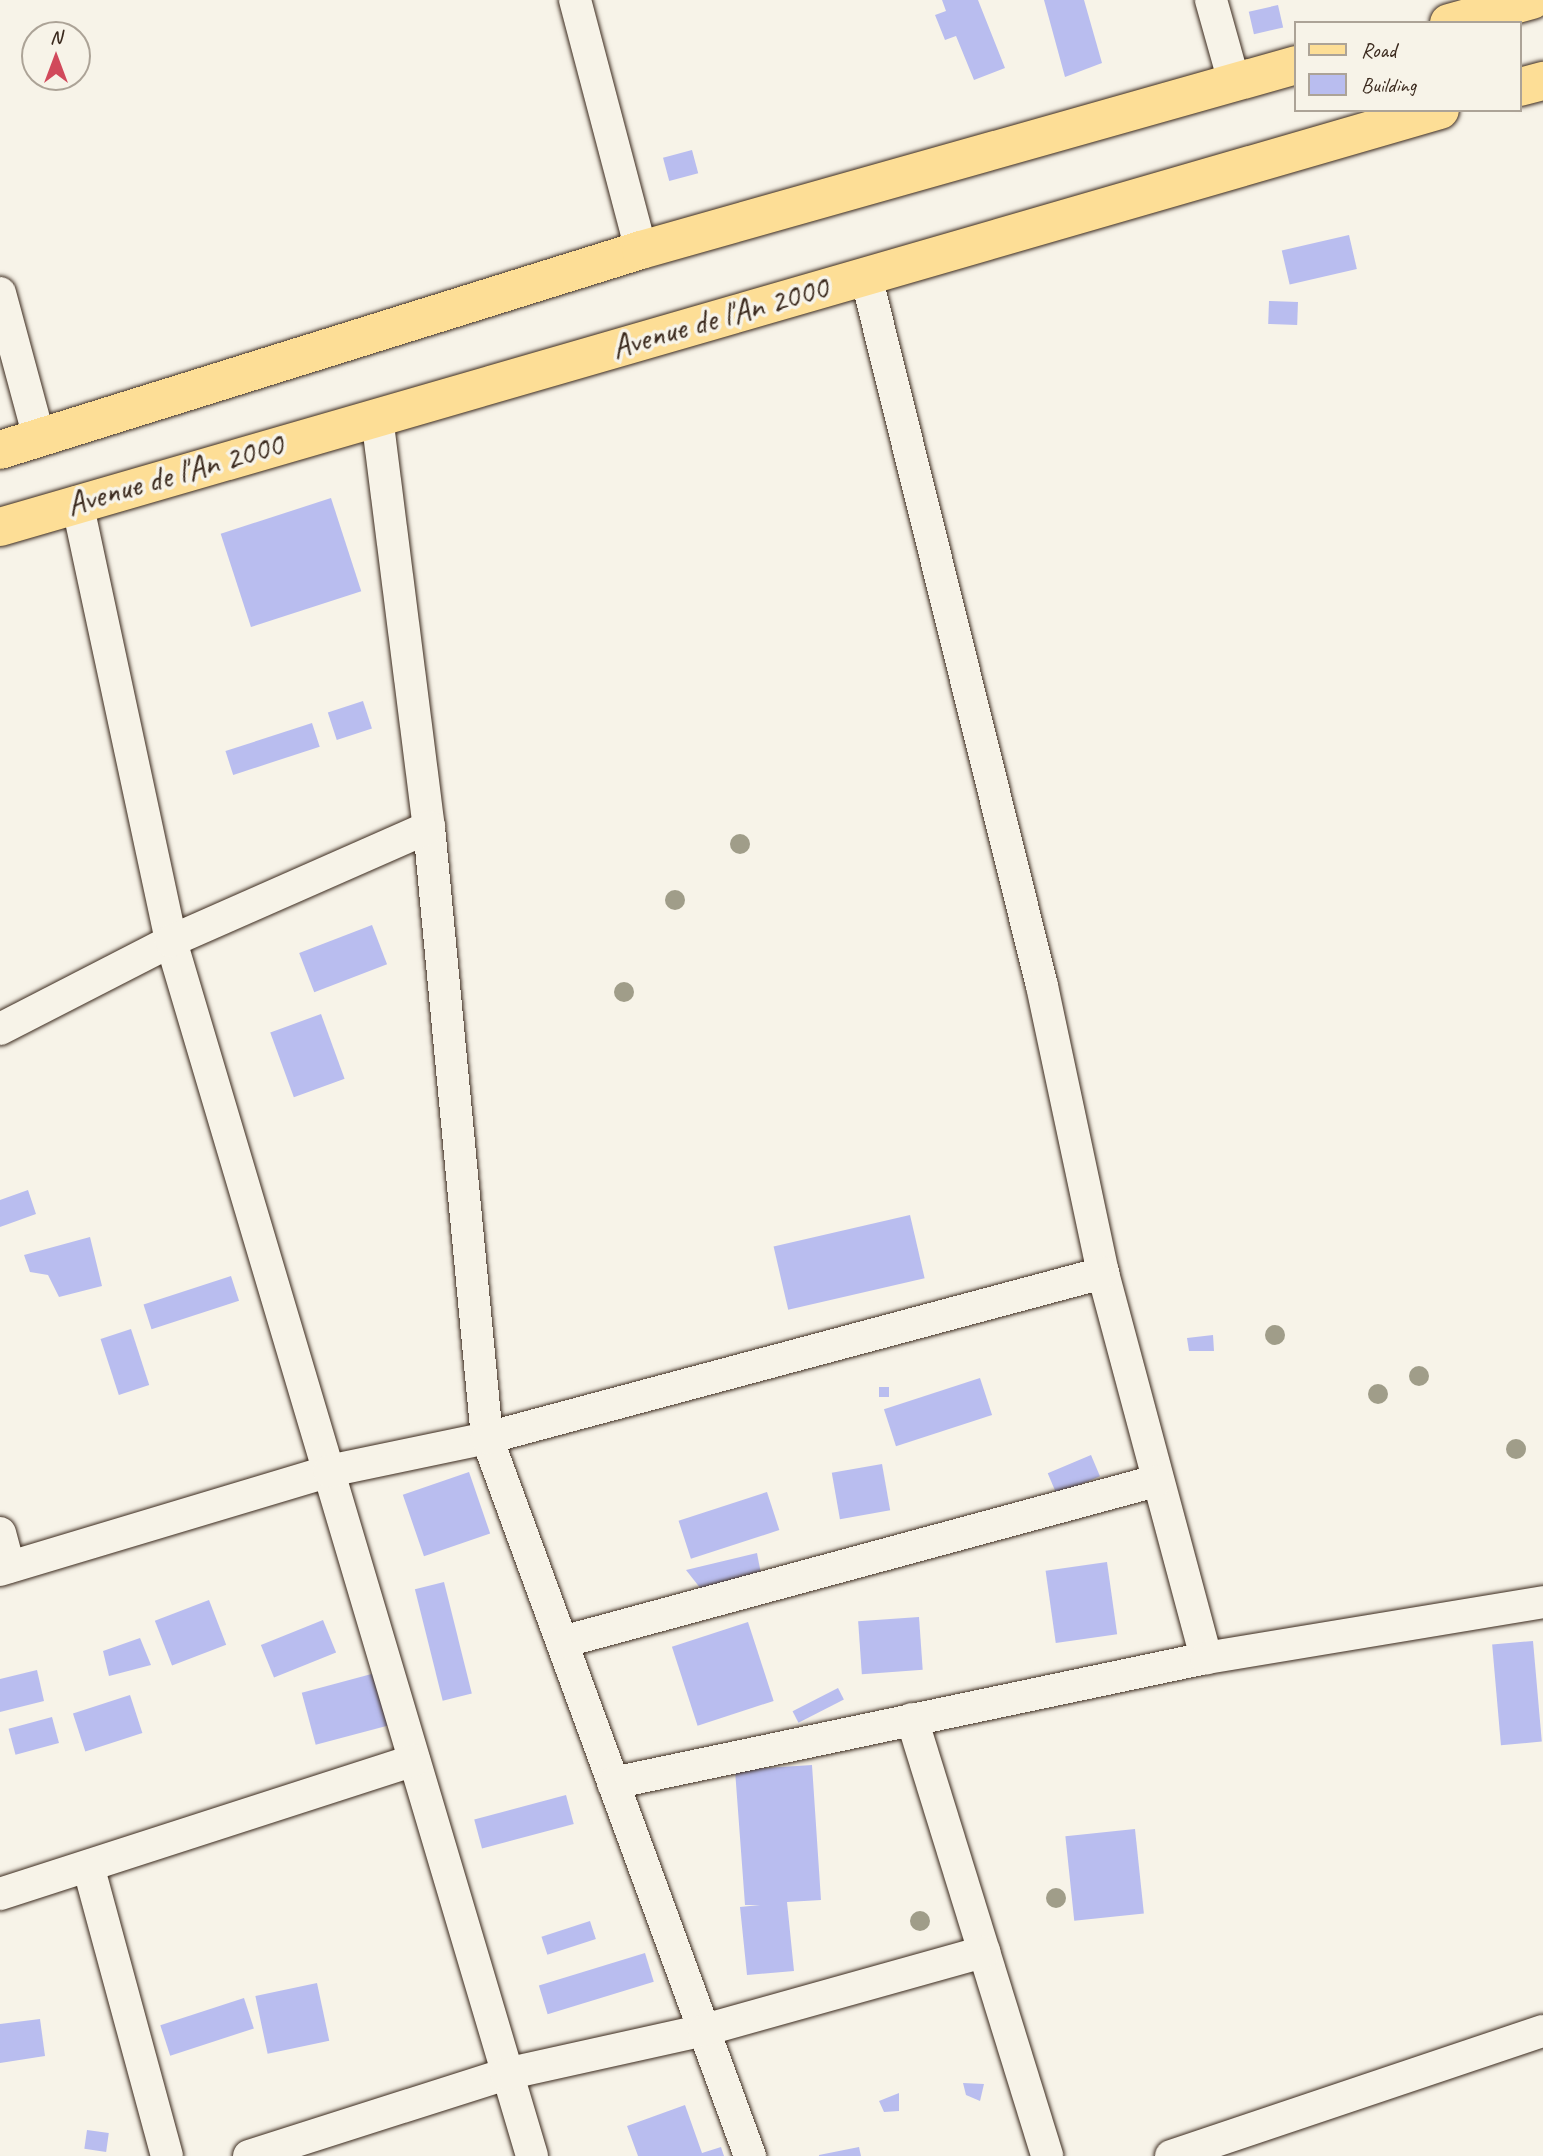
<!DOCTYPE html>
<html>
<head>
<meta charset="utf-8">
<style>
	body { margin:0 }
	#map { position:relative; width:1543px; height:2156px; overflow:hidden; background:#f7f3e8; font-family:Caveat,sans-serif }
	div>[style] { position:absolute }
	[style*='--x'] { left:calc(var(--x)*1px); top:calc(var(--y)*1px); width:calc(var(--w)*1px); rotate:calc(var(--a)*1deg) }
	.building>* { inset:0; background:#b9bdef; transform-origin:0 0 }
	.roads { filter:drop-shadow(0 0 2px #3b2a1e) drop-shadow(0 0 2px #3b2a1e) }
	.minor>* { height:32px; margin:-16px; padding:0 16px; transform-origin:16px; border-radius:16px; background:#f7f3e8 }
	.primary>* { height:38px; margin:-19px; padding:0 19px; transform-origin:19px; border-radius:19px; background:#fdde96 }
	.trees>* { width:20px; height:20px; margin:-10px; border-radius:50%; background:#a09d89 }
	span { translate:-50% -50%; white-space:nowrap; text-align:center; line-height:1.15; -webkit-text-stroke:7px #f7f3e8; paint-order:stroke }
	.street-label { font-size:33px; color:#3b2a1e }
	.legend { position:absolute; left:1294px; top:21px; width:228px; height:91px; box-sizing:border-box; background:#f7f3e8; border:2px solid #aca397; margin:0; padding:9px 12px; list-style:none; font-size:21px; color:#3b2a1e }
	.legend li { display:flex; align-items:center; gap:14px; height:35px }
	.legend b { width:35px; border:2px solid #aca397 }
	.north { position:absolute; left:21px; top:21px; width:70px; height:70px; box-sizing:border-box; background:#f7f3e8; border:2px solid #aca397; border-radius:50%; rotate:0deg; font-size:19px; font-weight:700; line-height:28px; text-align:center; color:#3b2a1e }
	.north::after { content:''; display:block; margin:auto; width:24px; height:32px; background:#d1495b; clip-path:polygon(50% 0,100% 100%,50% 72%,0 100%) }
</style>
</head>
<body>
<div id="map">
	<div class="building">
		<i style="clip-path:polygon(942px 0,978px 0,1005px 68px,974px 80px,956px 36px,945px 40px,935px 15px,946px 11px)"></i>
		<i style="clip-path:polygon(1044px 0,1084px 0,1102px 63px,1065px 77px)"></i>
		<i style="left:1278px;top:5px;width:23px;height:30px;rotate:77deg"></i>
		<i style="left:692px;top:150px;width:24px;height:30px;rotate:75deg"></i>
		<i style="left:1349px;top:235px;width:35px;height:69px;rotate:77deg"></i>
		<i style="left:1269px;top:301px;width:29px;height:23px;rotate:2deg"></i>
		<i style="left:331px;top:498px;width:98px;height:116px;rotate:72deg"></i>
		<i style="left:363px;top:701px;width:29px;height:37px;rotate:72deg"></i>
		<i style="left:312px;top:723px;width:25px;height:91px;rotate:72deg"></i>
		<i style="left:372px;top:925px;width:42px;height:78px;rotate:69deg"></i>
		<i style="left:321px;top:1014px;width:69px;height:54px;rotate:70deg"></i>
		<i style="clip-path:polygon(28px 1190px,36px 1214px,0 1227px,0 1200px)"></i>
		<i style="left:910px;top:1215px;width:65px;height:140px;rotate:77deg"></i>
		<i style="clip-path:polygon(90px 1237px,102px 1286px,59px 1297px,48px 1275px,30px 1272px,24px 1255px)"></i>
		<i style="left:231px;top:1276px;width:26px;height:92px;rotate:72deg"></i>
		<i style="left:131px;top:1329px;width:59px;height:32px;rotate:72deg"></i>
		<i style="clip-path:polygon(1213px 1335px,1214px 1351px,1189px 1351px,1187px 1338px)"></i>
		<i style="left:980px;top:1378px;width:39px;height:101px;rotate:72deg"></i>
		<i style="left:879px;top:1387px;width:10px;height:10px"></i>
		<i style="left:1091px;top:1455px;width:23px;height:47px;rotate:67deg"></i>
		<i style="left:882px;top:1464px;width:47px;height:51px;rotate:80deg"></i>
		<i style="left:469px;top:1472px;width:65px;height:70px;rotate:71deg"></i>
		<i style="left:767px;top:1492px;width:40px;height:93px;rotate:72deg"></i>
		<i style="clip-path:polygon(757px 1553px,761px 1574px,701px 1589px,686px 1570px)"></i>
		<i style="left:1107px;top:1562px;width:73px;height:62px;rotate:82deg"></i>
		<i style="left:444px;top:1582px;width:115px;height:30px;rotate:76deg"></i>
		<i style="left:209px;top:1600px;width:48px;height:58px;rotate:69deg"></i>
		<i style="left:919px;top:1617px;width:53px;height:61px;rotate:86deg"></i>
		<i style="left:323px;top:1620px;width:35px;height:67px;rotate:68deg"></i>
		<i style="left:748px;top:1622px;width:83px;height:80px;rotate:72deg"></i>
		<i style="clip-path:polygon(140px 1638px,151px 1665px,109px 1676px,103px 1651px)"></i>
		<i style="left:1533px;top:1641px;width:101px;height:41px;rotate:85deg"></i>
		<i style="clip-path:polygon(37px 1670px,44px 1701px,0 1712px,0 1679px)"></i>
		<i style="left:379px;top:1672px;width:54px;height:80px;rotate:75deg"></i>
		<i style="left:838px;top:1688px;width:13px;height:51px;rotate:63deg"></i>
		<i style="left:130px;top:1695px;width:40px;height:60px;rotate:72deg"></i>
		<i style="left:52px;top:1717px;width:27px;height:45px;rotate:75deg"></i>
		<i style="clip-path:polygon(812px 1765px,821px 1900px,787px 1902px,794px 1971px,747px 1975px,740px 1907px,760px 1905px,745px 1905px,735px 1770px)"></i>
		<i style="left:566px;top:1795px;width:30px;height:95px;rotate:75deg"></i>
		<i style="left:1135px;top:1829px;width:85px;height:70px;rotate:84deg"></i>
		<i style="left:590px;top:1921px;width:19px;height:51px;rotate:72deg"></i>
		<i style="left:645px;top:1953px;width:30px;height:111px;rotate:73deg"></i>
		<i style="left:317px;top:1983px;width:59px;height:63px;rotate:78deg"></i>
		<i style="left:244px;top:1998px;width:32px;height:88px;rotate:72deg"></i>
		<i style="clip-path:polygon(40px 2019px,45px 2056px,0 2063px,0 2024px)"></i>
		<i style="clip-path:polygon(963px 2083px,984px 2084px,980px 2101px,966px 2095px)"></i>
		<i style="clip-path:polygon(899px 2093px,899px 2111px,884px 2112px,879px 2101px)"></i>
		<i style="clip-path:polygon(685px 2105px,702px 2153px,721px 2147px,724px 2156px,638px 2156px,627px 2126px)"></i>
		<i style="left:87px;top:2130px;width:22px;height:19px;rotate:8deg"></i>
		<i style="clip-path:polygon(859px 2147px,861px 2156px,819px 2156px,819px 2155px)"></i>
	</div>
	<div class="roads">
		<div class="minor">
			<i style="--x:575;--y:0;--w:259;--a:75.2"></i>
			<i style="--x:1211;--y:0;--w:85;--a:74.3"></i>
			<i style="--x:866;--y:276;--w:731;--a:76.08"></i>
			<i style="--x:1042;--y:986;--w:293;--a:78"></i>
			<i style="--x:1103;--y:1273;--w:399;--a:75"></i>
			<i style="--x:0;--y:293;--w:150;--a:74.9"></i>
			<i style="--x:377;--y:417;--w:413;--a:82.8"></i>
			<i style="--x:429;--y:827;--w:614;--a:84.58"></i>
			<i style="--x:487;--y:1438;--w:765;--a:69.88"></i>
			<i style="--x:77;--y:502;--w:449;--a:77.9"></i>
			<i style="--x:171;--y:941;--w:1267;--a:73.45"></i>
			<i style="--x:0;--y:1029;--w:192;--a:-27.2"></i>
			<i style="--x:171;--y:941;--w:282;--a:-23.8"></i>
			<i style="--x:0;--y:1533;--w:35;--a:75"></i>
			<i style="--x:0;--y:1570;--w:344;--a:-16.7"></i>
			<i style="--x:329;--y:1471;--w:161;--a:-11.8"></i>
			<i style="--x:487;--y:1438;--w:638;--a:-15"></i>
			<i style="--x:562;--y:1642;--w:615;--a:-15.17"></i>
			<i style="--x:912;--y:1719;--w:457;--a:72.8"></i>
			<i style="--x:613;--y:1783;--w:606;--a:-11.9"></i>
			<i style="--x:1206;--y:1658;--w:342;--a:-9.4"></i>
			<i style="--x:89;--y:1869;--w:297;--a:74.8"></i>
			<i style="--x:0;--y:1894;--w:435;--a:-17.9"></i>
			<i style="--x:249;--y:2156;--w:270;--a:-17.7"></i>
			<i style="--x:506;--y:2074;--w:203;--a:-12.5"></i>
			<i style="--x:704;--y:2030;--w:291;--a:-15.6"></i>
			<i style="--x:1171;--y:2156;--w:392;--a:-18.6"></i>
		</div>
		<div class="primary">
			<i style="--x:1449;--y:23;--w:86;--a:-15.5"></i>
			<i style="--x:1520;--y:87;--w:24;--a:-15"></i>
			<i style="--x:0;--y:450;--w:671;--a:-17.33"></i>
			<i style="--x:641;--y:250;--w:681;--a:-15.77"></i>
			<i style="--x:0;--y:527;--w:1499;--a:-16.15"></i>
		</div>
	</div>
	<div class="trees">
		<i style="left:740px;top:844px"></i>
		<i style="left:675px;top:900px"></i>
		<i style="left:624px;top:992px"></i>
		<i style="left:1275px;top:1335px"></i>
		<i style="left:1419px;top:1376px"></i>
		<i style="left:1378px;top:1394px"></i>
		<i style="left:1516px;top:1449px"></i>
		<i style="left:1056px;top:1898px"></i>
		<i style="left:920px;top:1921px"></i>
	</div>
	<div class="street-label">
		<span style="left:720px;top:318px;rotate:-16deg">Avenue de l'An 2000</span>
		<span style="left:175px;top:475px;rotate:-16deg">Avenue de l'An 2000</span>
	</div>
	<ul class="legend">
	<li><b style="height:9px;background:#fdde96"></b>Road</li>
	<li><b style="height:19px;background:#b9bdef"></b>Building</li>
	</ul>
	<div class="north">N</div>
</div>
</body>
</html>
